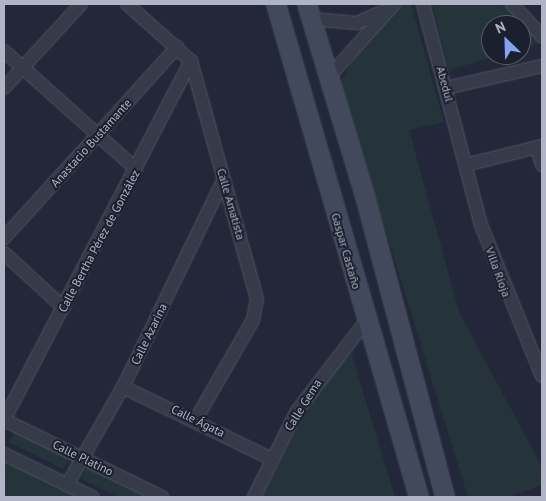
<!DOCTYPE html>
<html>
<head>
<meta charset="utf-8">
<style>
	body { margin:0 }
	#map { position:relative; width:546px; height:501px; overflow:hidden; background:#222839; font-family:"PT Sans",sans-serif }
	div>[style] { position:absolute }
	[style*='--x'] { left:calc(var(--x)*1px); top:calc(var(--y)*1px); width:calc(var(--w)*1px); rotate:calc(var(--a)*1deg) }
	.green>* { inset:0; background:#24343a; transform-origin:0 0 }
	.roads { filter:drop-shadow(0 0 1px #505564) drop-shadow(0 0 1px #505564) }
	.street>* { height:12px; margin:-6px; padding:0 6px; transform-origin:6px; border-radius:6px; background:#353b49 }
	.secondary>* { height:18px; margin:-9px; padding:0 9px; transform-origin:9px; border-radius:9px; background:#43495c }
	span { translate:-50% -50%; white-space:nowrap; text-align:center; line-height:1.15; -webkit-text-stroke:4px #1b202e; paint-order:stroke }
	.street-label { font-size:12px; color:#b0b5c5 }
	.frame { position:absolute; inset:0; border:5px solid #b0b5c5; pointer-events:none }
	.north { position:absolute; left:481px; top:15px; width:50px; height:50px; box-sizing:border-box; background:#1b202e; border:1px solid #575c6a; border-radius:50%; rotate:336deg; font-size:14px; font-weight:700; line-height:20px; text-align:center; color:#b0b5c5 }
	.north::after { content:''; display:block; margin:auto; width:18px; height:22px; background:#85a2f5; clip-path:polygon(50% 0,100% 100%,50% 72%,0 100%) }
</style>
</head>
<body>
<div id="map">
	<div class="green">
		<i style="clip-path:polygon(403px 4px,411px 4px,444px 122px,409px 130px,459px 312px,542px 467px,542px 485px,508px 497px,468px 497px,340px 83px,366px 37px)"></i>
		<i style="clip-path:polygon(432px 4px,505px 4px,541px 43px,521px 49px,521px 25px,491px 25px,491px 55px,500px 55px,449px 70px)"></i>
		<i style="clip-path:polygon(352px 355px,395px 497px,262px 497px,308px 408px,340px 363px)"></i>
		<i style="left:15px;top:430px;width:61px;height:14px;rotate:26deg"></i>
		<i style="clip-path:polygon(4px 461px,76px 497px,4px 497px)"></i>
		<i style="clip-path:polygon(87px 467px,147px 497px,118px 497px,81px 479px)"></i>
	</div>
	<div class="roads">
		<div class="street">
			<i style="--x:127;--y:4;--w:86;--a:41.7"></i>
			<i style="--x:191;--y:61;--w:247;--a:74.5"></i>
			<i style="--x:257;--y:299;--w:21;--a:101"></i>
			<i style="--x:253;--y:320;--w:114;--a:119.9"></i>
			<i style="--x:423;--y:4;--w:228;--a:75.3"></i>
			<i style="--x:481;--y:225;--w:163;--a:68"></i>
			<i style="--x:512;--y:4;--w:44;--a:46.8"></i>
			<i style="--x:310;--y:19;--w:47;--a:4.9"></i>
			<i style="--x:357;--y:23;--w:27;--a:-24"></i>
			<i style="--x:4;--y:51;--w:177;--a:41.8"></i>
			<i style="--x:327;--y:79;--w:101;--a:-48.2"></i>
			<i style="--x:4;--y:88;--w:114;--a:-47.5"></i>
			<i style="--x:446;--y:88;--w:98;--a:-12.9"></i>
			<i style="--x:537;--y:147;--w:19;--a:74"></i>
			<i style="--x:465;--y:165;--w:79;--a:-13.9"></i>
			<i style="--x:4;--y:238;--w:258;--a:-47.8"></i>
			<i style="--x:4;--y:253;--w:81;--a:42.5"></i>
			<i style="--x:123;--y:387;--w:165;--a:25.8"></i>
			<i style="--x:4;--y:420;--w:405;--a:-62.5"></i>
			<i style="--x:4;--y:420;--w:176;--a:26"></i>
			<i style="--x:4;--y:454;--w:98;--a:26"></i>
			<i style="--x:67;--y:485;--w:113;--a:-60.3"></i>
			<i style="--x:123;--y:387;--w:231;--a:-64.1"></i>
			<i style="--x:254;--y:497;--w:96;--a:-63.4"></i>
			<i style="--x:297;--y:411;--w:113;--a:-52.5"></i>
		</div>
		<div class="secondary">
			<i style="--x:276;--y:4;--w:513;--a:73.82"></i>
			<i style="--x:307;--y:4;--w:201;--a:73.2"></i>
			<i style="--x:365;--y:196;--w:311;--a:75.1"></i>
		</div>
	</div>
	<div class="street-label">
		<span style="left:445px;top:84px;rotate:75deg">Abedul</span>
		<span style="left:91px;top:143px;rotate:-48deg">Anastacio Bustamante</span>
		<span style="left:231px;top:204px;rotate:74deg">Calle Amatista</span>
		<span style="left:99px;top:241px;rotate:-62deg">Calle Bertha Pérez de González</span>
		<span style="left:346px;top:251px;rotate:74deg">Gaspar Castaño</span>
		<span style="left:498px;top:272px;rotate:70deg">Villa Rioja</span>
		<span style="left:149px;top:334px;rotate:-64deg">Calle Azarina</span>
		<span style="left:303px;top:405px;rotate:-58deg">Calle Gema</span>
		<span style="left:198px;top:421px;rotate:26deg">Calle Ágata</span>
		<span style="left:83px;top:458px;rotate:26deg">Calle Platino</span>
	</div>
	<div class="frame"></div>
	<div class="north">N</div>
</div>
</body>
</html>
